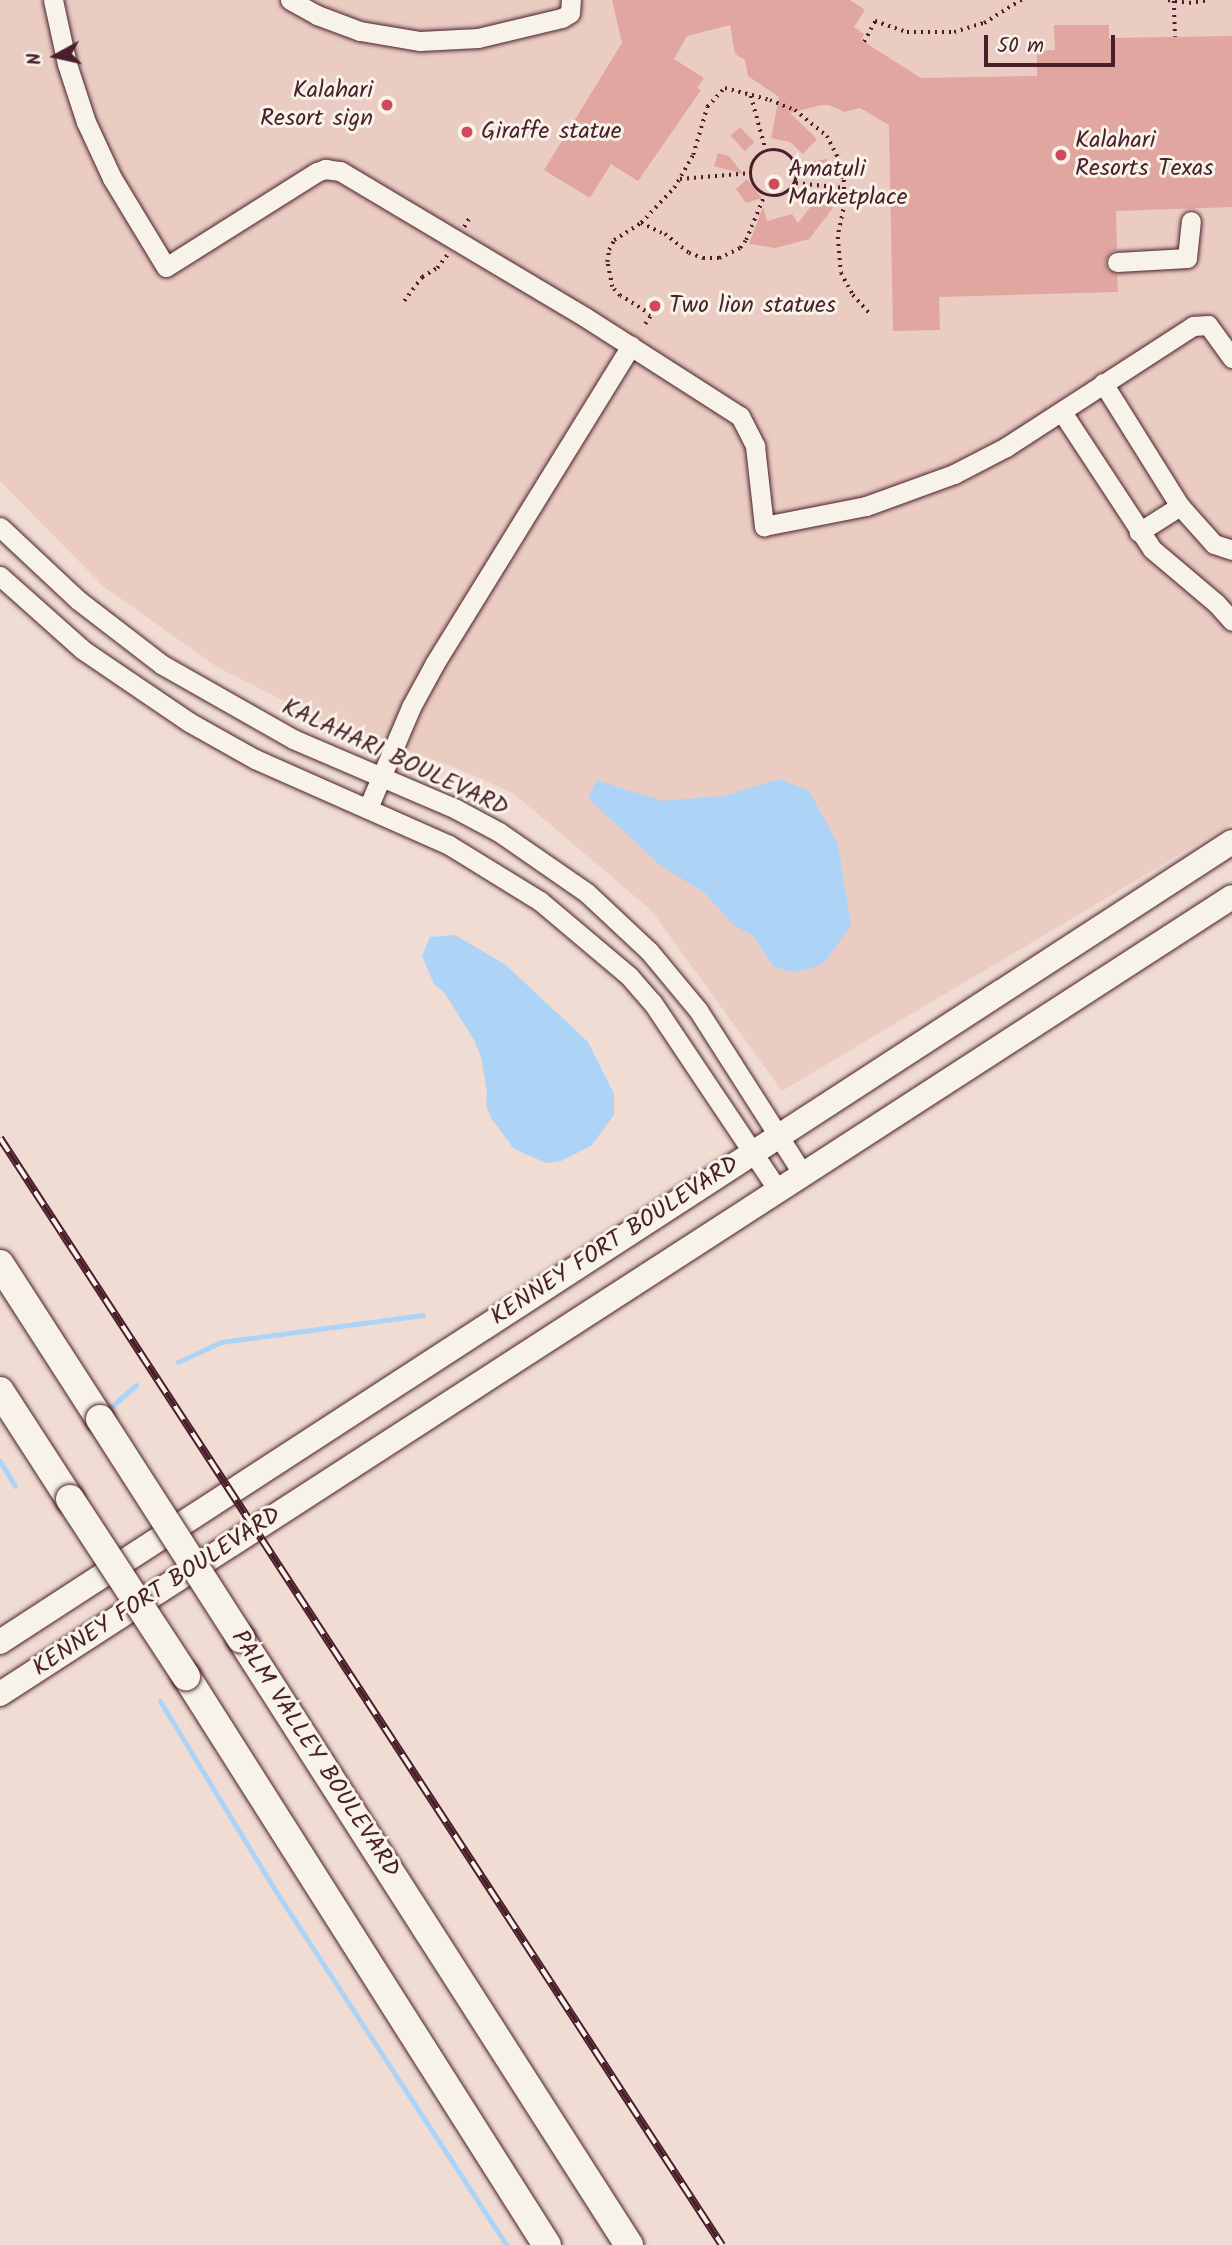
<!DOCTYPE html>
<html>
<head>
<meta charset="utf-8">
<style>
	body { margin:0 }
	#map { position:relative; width:1232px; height:2245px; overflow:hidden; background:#f0dcd2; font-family:Kalam,sans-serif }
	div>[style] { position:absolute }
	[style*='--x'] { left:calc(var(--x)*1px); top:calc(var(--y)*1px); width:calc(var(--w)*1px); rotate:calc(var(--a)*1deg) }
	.built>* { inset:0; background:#ebccc3 }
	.water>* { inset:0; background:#add4f7 }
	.stream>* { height:5px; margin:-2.5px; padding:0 2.5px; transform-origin:2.5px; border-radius:2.5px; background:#add4f7 }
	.building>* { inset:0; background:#e0a69f; transform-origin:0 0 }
	.path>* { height:3.5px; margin-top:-1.75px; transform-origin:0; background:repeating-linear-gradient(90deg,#4a1f2b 0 2px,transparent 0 7px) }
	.path>.ring { margin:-1.75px; padding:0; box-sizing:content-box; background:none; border:3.5px solid #4a1f2b; border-radius:50% }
	.roads { filter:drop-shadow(0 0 2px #4a1f2b) drop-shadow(0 0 2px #4a1f2b) }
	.minor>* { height:19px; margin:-9.5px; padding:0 9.5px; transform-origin:9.5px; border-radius:9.5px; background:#f7f3e8 }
	.major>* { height:24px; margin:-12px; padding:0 12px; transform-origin:12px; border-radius:12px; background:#f7f3e8 }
	.highway>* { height:28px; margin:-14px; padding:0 14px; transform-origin:14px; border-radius:14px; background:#f7f3e8 }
	.rail>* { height:8px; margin-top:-4px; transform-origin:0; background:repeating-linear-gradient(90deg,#f7f3e8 0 16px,#4a1f2b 0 32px); box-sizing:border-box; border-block:2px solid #4a1f2b }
	.bridges { filter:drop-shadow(0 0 2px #4a1f2b) drop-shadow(0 0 2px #4a1f2b) }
	.highway-bridge>* { height:28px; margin:-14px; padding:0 14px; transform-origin:14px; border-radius:14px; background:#f7f3e8 }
	.dots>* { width:19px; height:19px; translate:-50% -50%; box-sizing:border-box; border:4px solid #f7f3e8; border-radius:50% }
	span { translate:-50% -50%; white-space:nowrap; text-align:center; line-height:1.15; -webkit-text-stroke:6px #f7f3e8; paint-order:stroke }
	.poi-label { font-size:24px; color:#4a1f2b }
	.right { translate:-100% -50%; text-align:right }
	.left { translate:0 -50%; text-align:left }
	.street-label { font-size:24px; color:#4a1f2b }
	.north { position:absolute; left:21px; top:21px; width:70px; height:70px; -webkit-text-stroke:5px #f7f3e8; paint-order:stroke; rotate:262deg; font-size:19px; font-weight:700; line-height:28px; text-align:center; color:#4a1f2b }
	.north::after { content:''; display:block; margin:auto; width:24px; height:32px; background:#4a1f2b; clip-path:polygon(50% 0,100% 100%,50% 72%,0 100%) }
	.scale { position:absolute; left:984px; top:35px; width:131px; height:32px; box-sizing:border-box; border:4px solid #4a1f2b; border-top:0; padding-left:9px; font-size:21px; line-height:24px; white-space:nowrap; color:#4a1f2b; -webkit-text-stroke:5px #f7f3e8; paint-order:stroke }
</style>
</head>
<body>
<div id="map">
	<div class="built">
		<i style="clip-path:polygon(0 0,1232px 0,1232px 823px,782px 1091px,651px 910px,513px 793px,451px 766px,330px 724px,217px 667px,103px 586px,0 481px)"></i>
	</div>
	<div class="water">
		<i style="clip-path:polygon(779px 779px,809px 791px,838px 844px,851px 925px,824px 963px,810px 969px,792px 972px,773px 966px,752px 935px,733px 925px,705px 893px,661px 866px,592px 802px,589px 794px,597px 780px,662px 801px,723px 796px)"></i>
		<i style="clip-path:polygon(455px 935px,506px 965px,588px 1042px,614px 1094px,614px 1115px,591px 1146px,561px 1161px,546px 1163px,514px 1149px,491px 1118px,486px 1105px,487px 1092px,481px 1057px,474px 1040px,444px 992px,434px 984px,422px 956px,430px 937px)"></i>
	</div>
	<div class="stream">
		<i style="--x:178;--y:1362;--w:47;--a:-24.9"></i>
		<i style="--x:221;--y:1342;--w:204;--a:-7.6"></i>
		<i style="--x:112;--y:1406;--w:32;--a:-41"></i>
		<i style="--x:0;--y:1461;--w:29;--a:59"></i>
		<i style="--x:160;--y:1701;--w:218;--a:58.7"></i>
		<i style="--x:273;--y:1887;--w:427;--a:56.9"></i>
	</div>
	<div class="building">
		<i style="clip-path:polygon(612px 0,850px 0,865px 10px,854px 27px,864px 34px,861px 40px,921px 78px,1037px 76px,1037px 51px,1055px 50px,1054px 25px,1109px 25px,1109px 38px,1232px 36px,1232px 207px,1116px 211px,1117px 250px,1110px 252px,1105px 262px,1107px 269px,1117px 274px,1118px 292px,939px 297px,940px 330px,893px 331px,889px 125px,860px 108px,844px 112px,829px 105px,821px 105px,790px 113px,817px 139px,803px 154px,790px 142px,771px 138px,779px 97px,748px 76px,745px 60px,735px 54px,730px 25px,687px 36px,674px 59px,704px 78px,697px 88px,701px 90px,638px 181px,611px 164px,590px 198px,544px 170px,622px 43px)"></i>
		<i style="left:740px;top:127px;width:21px;height:13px;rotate:47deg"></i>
		<i style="clip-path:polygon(718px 153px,729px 156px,743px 174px,714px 166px)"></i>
		<i style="left:827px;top:159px;width:13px;height:20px;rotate:81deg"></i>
		<i style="clip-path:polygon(747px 179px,762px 198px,746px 203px,736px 189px)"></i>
		<i style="clip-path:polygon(818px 197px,833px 208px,809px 239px,775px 248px,749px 244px,763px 207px,767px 221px,792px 214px,798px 223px)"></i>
	</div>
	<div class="path">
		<i style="--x:1168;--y:0;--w:21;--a:8"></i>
		<i style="--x:1189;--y:3;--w:21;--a:-8"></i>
		<i style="--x:1174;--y:1;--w:36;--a:88"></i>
		<i style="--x:864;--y:42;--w:24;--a:-62"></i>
		<i style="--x:875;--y:21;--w:34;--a:19"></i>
		<i style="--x:907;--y:32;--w:47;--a:0"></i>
		<i style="--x:954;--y:32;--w:31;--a:-17"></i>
		<i style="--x:984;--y:23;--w:44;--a:-31.9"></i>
		<i style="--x:751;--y:96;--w:57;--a:74.7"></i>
		<i class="ring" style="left:751px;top:150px;width:42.5px;height:42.5px"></i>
		<i style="--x:680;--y:179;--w:71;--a:-4.8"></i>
		<i style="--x:796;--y:183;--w:49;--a:5.8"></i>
		<i style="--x:641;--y:223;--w:26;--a:25"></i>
		<i style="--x:665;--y:234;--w:31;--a:38"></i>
		<i style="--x:689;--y:253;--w:15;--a:20"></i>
		<i style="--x:703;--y:258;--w:16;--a:0"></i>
		<i style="--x:719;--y:258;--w:23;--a:-25"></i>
		<i style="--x:740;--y:248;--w:10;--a:-53"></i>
		<i style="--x:746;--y:240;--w:50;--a:-67.6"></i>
		<i style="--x:464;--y:227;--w:12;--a:-59"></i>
		<i style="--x:404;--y:301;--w:30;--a:-53"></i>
		<i style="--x:422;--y:277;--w:17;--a:-31"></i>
		<i style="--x:437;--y:268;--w:18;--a:-52"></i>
		<i style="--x:645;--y:324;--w:11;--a:-56"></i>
		<i style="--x:651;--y:315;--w:36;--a:-148"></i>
		<i style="--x:620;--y:296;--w:12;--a:-132"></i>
		<i style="--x:612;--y:287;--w:25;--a:-101"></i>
		<i style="--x:607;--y:262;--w:12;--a:-81"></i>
		<i style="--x:609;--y:250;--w:11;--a:-63"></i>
		<i style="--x:614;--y:240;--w:32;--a:-32"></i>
		<i style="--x:641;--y:223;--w:48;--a:-46.7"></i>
		<i style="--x:674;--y:188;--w:38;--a:-60"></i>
		<i style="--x:693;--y:155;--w:50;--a:-73.7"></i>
		<i style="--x:707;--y:107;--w:26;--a:-47"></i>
		<i style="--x:725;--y:88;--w:47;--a:14.9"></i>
		<i style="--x:770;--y:100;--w:27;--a:22"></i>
		<i style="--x:795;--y:110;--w:41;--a:39.1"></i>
		<i style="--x:827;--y:136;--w:30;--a:63"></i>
		<i style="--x:841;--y:163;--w:17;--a:80"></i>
		<i style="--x:844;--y:180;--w:23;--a:88"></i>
		<i style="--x:845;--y:203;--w:35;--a:102"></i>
		<i style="--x:838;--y:237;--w:36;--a:85"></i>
		<i style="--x:841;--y:273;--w:25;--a:61"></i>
		<i style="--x:853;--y:295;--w:25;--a:48"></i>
	</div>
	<div class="roads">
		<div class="minor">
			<i style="--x:53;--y:0;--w:66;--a:77.7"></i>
			<i style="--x:67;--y:64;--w:61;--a:71.9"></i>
			<i style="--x:86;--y:122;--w:62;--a:65.1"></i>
			<i style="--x:112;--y:178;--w:104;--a:58.8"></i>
			<i style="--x:166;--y:267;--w:178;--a:-32.2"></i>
			<i style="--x:317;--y:172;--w:9;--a:-21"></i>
			<i style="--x:325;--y:169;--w:15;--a:8"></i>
			<i style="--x:340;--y:171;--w:285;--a:30.8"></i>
			<i style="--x:585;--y:317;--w:184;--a:32.6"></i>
			<i style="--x:740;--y:416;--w:34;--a:63"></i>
			<i style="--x:755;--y:446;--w:81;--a:83.6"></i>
			<i style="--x:764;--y:526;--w:104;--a:-11.1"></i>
			<i style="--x:866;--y:506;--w:94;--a:-20"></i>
			<i style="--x:954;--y:474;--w:59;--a:-27.4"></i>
			<i style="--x:1006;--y:447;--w:223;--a:-32.9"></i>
			<i style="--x:1193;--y:326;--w:15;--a:-4"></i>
			<i style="--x:1208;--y:325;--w:41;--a:54"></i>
			<i style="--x:290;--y:0;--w:31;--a:29"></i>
			<i style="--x:317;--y:15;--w:46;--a:20.4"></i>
			<i style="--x:360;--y:31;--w:61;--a:9.5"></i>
			<i style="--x:420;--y:41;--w:58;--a:-3"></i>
			<i style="--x:478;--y:38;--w:86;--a:-13.4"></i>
			<i style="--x:562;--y:18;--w:9;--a:-32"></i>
			<i style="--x:570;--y:13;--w:13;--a:-86"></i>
			<i style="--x:1117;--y:262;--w:70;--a:-3.3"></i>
			<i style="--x:1187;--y:258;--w:37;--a:-84"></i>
			<i style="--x:1103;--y:383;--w:145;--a:58"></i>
			<i style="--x:1180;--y:506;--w:49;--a:147.6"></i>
			<i style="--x:1062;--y:412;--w:164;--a:56.7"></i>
			<i style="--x:1152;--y:549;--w:84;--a:40.2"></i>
			<i style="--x:1216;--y:603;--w:24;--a:48"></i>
			<i style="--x:1180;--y:506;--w:51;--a:48.2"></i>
			<i style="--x:1214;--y:544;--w:19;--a:18"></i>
			<i style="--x:0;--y:527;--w:107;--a:43.1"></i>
			<i style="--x:78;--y:600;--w:105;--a:37.6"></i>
			<i style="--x:161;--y:664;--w:152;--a:29.6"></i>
			<i style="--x:293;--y:739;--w:177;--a:23.2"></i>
			<i style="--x:456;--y:809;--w:49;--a:28.1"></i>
			<i style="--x:499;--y:832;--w:107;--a:34.7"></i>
			<i style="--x:587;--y:893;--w:85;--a:43.1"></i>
			<i style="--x:649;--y:951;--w:77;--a:50.3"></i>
			<i style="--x:698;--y:1010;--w:195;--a:57.4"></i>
			<i style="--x:0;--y:576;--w:111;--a:41.7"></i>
			<i style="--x:83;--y:650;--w:128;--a:34.2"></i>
			<i style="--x:189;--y:722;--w:76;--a:29.3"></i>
			<i style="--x:255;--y:759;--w:212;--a:23.9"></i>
			<i style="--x:449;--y:845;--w:107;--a:31.6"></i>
			<i style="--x:540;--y:901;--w:116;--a:40.1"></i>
			<i style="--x:629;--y:976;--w:35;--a:49"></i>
			<i style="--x:652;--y:1002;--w:226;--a:56.2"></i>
			<i style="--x:368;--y:808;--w:110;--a:-66.9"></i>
			<i style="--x:411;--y:707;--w:50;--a:-61.4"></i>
			<i style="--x:435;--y:663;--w:373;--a:-58.3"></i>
		</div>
		<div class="major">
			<i style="--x:0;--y:1642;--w:1469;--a:-33"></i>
			<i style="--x:0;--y:1694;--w:1467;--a:-32.9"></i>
		</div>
		<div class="highway">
			<i style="--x:0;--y:1264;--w:184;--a:57.2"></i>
			<i style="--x:0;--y:1391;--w:129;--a:57.1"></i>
			<i style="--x:241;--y:1639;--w:720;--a:57.37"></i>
			<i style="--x:186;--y:1676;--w:674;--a:57.61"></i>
		</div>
	</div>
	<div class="rail">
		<i style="--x:0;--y:1138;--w:1322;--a:56.89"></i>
	</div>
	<div class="bridges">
		<div class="highway-bridge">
			<i style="--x:100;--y:1419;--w:261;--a:57.3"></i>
			<i style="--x:70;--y:1499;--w:212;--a:56.8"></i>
		</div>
	</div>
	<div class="dots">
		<i style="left:387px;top:105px;background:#d1495b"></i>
		<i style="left:467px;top:132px;background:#d1495b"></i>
		<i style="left:1061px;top:155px;background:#d1495b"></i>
		<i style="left:774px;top:184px;background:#d1495b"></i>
		<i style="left:655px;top:306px;background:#d1495b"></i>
	</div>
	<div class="poi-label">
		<span class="right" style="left:373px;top:105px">Kalahari<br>Resort sign</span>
		<span class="left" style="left:481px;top:132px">Giraffe statue</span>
		<span class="left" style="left:1075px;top:155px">Kalahari<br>Resorts Texas</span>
		<span class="left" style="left:788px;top:184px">Amatuli<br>Marketplace</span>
		<span class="left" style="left:669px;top:306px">Two lion statues</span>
	</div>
	<div class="street-label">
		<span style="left:395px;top:758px;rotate:25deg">KALAHARI BOULEVARD</span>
		<span style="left:615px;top:1241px;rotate:-33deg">KENNEY FORT BOULEVARD</span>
		<span style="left:157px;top:1592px;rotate:-33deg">KENNEY FORT BOULEVARD</span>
		<span style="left:315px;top:1754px;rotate:57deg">PALM VALLEY BOULEVARD</span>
	</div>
	<div class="north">N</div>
	<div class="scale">50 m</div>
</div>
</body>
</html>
